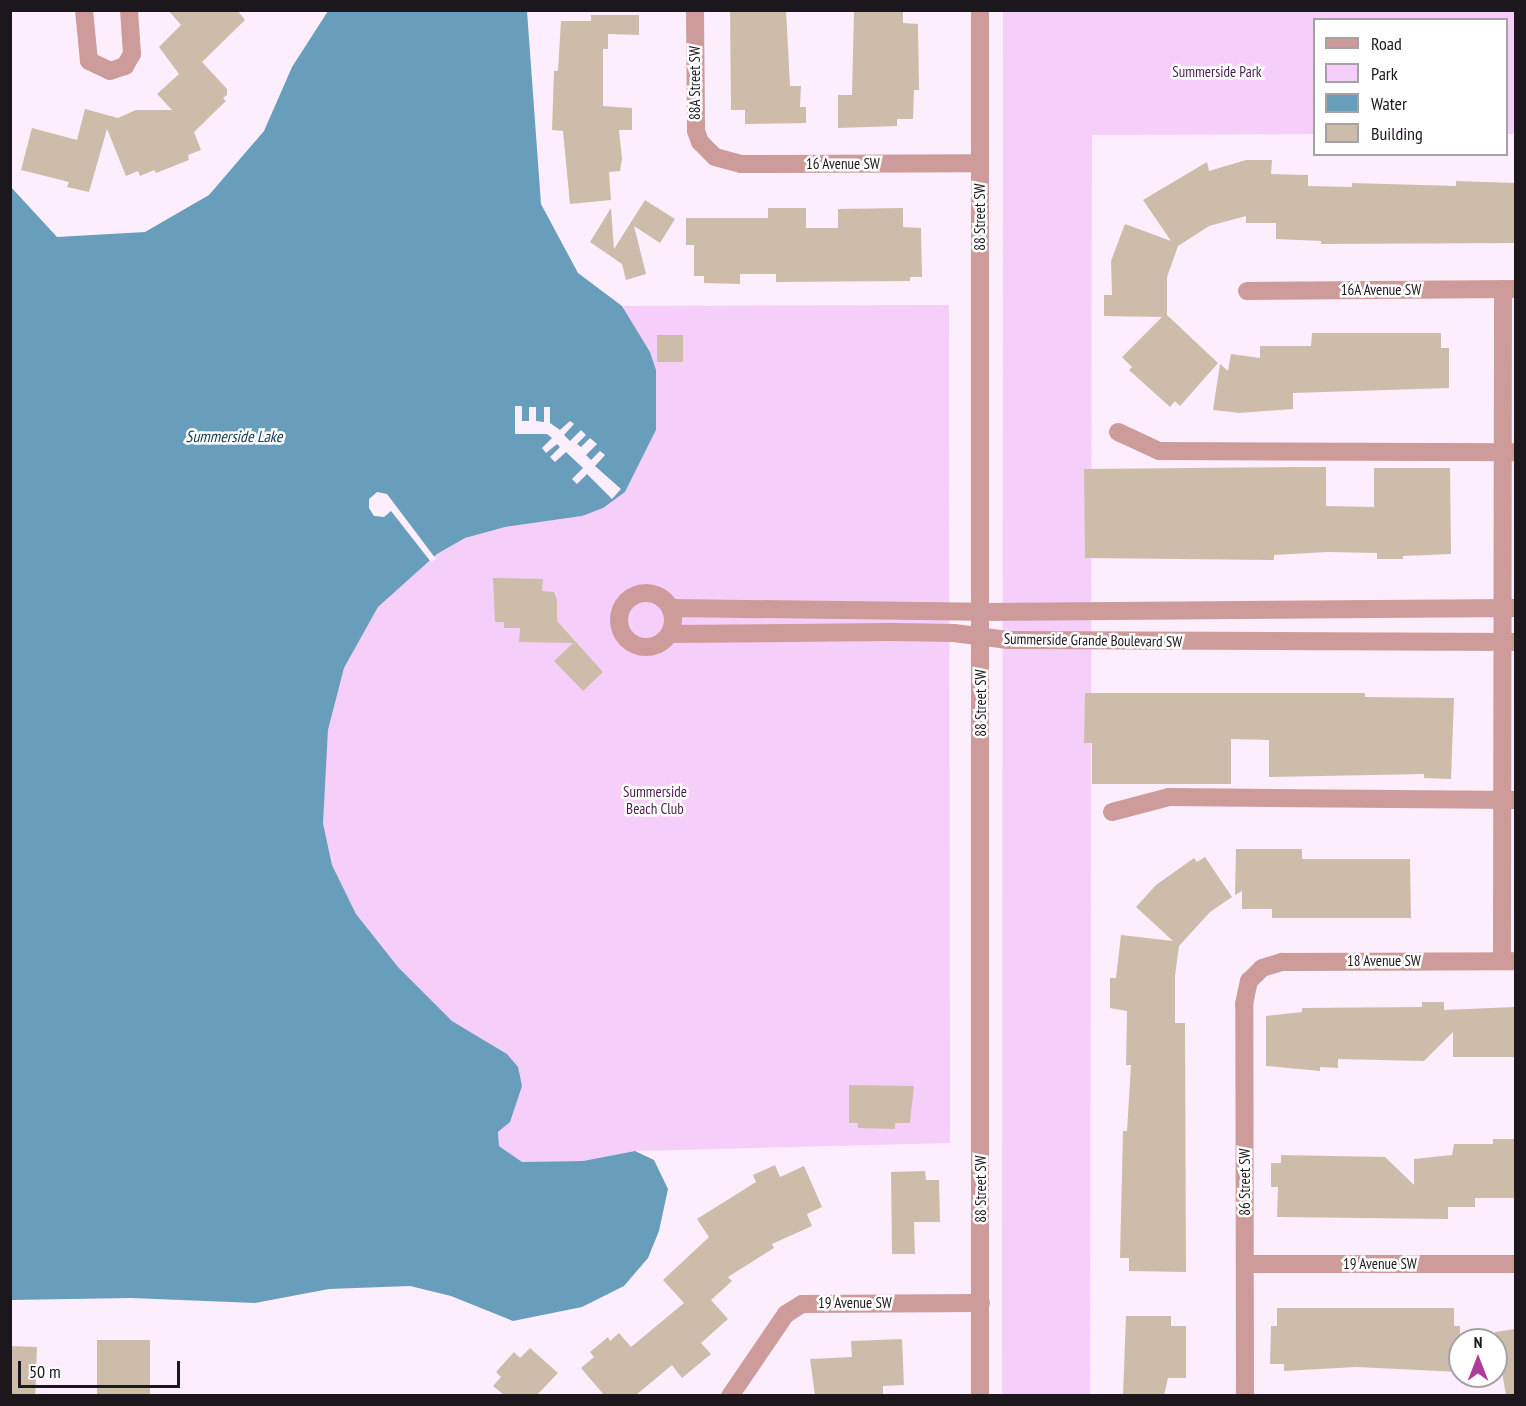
<!DOCTYPE html>
<html>
<head>
<meta charset="utf-8">
<style>
	body { margin:0 }
	#map { position:relative; width:1526px; height:1406px; overflow:hidden; background:#fceefd; font-family:"PT Sans Narrow",sans-serif }
	div>[style] { position:absolute }
	[style*='--x'] { left:calc(var(--x)*1px); top:calc(var(--y)*1px); width:calc(var(--w)*1px); rotate:calc(var(--a)*1deg) }
	.green>* { inset:0; background:#f5cff9 }
	.water>* { inset:0; background:#689ebb }
	.pier>* { inset:0; background:#fceefd }
	.building>* { inset:0; background:#cebcab; transform-origin:0 0 }
	.minor>* { height:18px; margin:-9px; padding:0 9px; transform-origin:9px; border-radius:9px; background:#cd9c9a }
	.minor>.ring { margin:-9px; padding:0; box-sizing:content-box; background:none; border:18px solid #cd9c9a; border-radius:50% }
	span { translate:-50% -50%; white-space:nowrap; text-align:center; line-height:1.15; -webkit-text-stroke:5px #fff; paint-order:stroke }
	.park-label { font-size:15px; color:#4a1d50 }
	.street-label { font-size:15px; color:#1c171d }
	.water-label { font-size:16px; color:#0e3c52; font-style:italic }
	.frame { position:absolute; inset:0; border:12px solid #1c171d; pointer-events:none }
	.legend { position:absolute; left:1313px; top:18px; width:195px; height:138px; box-sizing:border-box; background:#fff; border:2px solid #a4a2a5; margin:0; padding:8px 10px; list-style:none; font-size:18px; color:#1c171d }
	.legend li { display:flex; align-items:center; gap:12px; height:30px }
	.legend b { width:30px; border:2px solid #a4a2a5 }
	.north { position:absolute; left:1448px; top:1328px; width:60px; height:60px; box-sizing:border-box; background:#fff; border:2px solid #a4a2a5; border-radius:50%; rotate:0deg; font-size:16px; font-weight:700; line-height:24px; text-align:center; color:#1c171d }
	.north::after { content:''; display:block; margin:auto; width:21px; height:27px; background:#ae3d9a; clip-path:polygon(50% 0,100% 100%,50% 72%,0 100%) }
	.scale { position:absolute; left:18px; top:1361px; width:162px; height:27px; box-sizing:border-box; border:3px solid #1c171d; border-top:0; padding-left:8px; font-size:18px; line-height:21px; white-space:nowrap; color:#1c171d; -webkit-text-stroke:4px #fff; paint-order:stroke }
</style>
</head>
<body>
<div id="map">
	<div class="green">
		<i style="clip-path:polygon(1003px 11px,1515px 11px,1515px 134px,1507px 134px,1506px 20px,1314px 20px,1314px 134px,1092px 135px,1090px 1395px,1002px 1396px)"></i>
		<i style="clip-path:polygon(949px 305px,950px 1143px,635px 1151px,583px 1161px,522px 1162px,499px 1146px,498px 1132px,510px 1122px,507px 1054px,452px 1021px,398px 967px,356px 914px,332px 865px,323px 823px,323px 784px,328px 730px,344px 668px,378px 607px,437px 554px,465px 538px,505px 527px,582px 516px,625px 492px,656px 430px,650px 352px,622px 306px)"></i>
	</div>
	<div class="water">
		<i style="clip-path:polygon(328px 11px,527px 11px,541px 204px,578px 273px,622px 306px,650px 352px,656px 370px,656px 430px,625px 492px,603px 508px,582px 516px,505px 527px,465px 538px,437px 554px,378px 607px,344px 668px,328px 730px,323px 823px,332px 865px,356px 914px,398px 967px,452px 1021px,507px 1054px,518px 1067px,522px 1086px,510px 1122px,498px 1132px,499px 1146px,522px 1162px,583px 1161px,635px 1151px,654px 1160px,668px 1189px,659px 1231px,648px 1258px,624px 1286px,582px 1307px,513px 1321px,451px 1296px,410px 1286px,329px 1289px,255px 1303px,131px 1298px,11px 1300px,10px 186px,57px 237px,145px 232px,209px 195px,264px 131px,292px 67px)"></i>
	</div>
	<div class="pier">
		<i style="clip-path:polygon(515px 406px,522px 406px,522px 421px,529px 421px,529px 407px,536px 407px,536px 421px,544px 422px,544px 407px,550px 407px,550px 423px,560px 430px,570px 421px,574px 424px,564px 435px,570px 441px,581px 430px,586px 435px,577px 444px,581px 447px,590px 438px,597px 444px,586px 455px,591px 460px,600px 451px,605px 455px,595px 466px,621px 489px,612px 499px,587px 474px,577px 484px,572px 479px,583px 468px,566px 452px,555px 462px,550px 457px,560px 447px,557px 444px,546px 453px,542px 448px,552px 438px,547px 434px,515px 434px)"></i>
		<i style="clip-path:polygon(377px 492px,387px 494px,436px 559px,431px 562px,391px 511px,384px 517px,374px 516px,369px 508px,369px 499px)"></i>
	</div>
	<div class="building">
		<i style="clip-path:polygon(168px 10px,237px 10px,245px 20px,202px 62px,227px 89px,227px 95px,223px 98px,226px 101px,194px 132px,201px 150px,188px 155px,189px 160px,156px 173px,154px 170px,140px 176px,138px 171px,126px 176px,107px 129px,89px 192px,67px 187px,69px 182px,21px 170px,32px 128px,77px 140px,85px 109px,118px 118px,136px 110px,172px 110px,157px 94px,179px 74px,159px 47px,181px 25px)"></i>
		<i style="clip-path:polygon(730px 10px,786px 10px,790px 86px,801px 86px,800px 107px,806px 107px,806px 123px,745px 124px,745px 110px,731px 110px)"></i>
		<i style="clip-path:polygon(903px 10px,903px 23px,918px 24px,919px 90px,914px 90px,913px 119px,897px 119px,897px 126px,838px 128px,838px 95px,852px 95px,854px 11px)"></i>
		<i style="clip-path:polygon(591px 15px,639px 15px,639px 35px,608px 34px,608px 49px,603px 49px,603px 106px,632px 108px,632px 130px,619px 130px,622px 159px,620px 171px,609px 172px,611px 200px,570px 204px,563px 131px,552px 130px,554px 71px,558px 71px,561px 21px,591px 21px)"></i>
		<i style="clip-path:polygon(1246px 160px,1272px 160px,1271px 174px,1308px 175px,1308px 186px,1352px 187px,1352px 183px,1456px 186px,1456px 181px,1515px 183px,1515px 243px,1321px 244px,1321px 241px,1276px 239px,1276px 223px,1246px 223px,1246px 216px,1209px 226px,1178px 246px,1167px 277px,1167px 315px,1218px 363px,1180px 406px,1175px 401px,1170px 407px,1129px 370px,1132px 367px,1122px 357px,1162px 317px,1104px 316px,1104px 295px,1112px 295px,1111px 261px,1125px 224px,1171px 241px,1143px 200px,1207px 162px,1209px 171px)"></i>
		<i style="clip-path:polygon(645px 200px,675px 219px,660px 243px,634px 226px,646px 274px,626px 280px,622px 264px,590px 242px,611px 208px,614px 249px)"></i>
		<i style="clip-path:polygon(768px 208px,806px 208px,806px 228px,838px 228px,838px 209px,903px 208px,903px 227px,921px 228px,922px 277px,910px 277px,910px 281px,776px 282px,776px 274px,740px 274px,740px 284px,704px 283px,704px 276px,694px 276px,694px 245px,686px 245px,686px 218px,768px 218px)"></i>
		<i style="clip-path:polygon(1312px 333px,1441px 333px,1441px 348px,1449px 348px,1449px 388px,1293px 393px,1293px 409px,1240px 413px,1213px 410px,1220px 364px,1228px 371px,1231px 354px,1260px 358px,1260px 346px,1311px 346px)"></i>
		<i style="left:657px;top:335px;width:26px;height:27px"></i>
		<i style="clip-path:polygon(1298px 467px,1326px 467px,1326px 506px,1374px 507px,1374px 468px,1450px 468px,1451px 554px,1403px 556px,1403px 559px,1377px 559px,1377px 553px,1328px 552px,1274px 555px,1274px 560px,1085px 558px,1084px 469px)"></i>
		<i style="clip-path:polygon(493px 578px,543px 579px,542px 591px,554px 592px,557px 600px,557px 621px,603px 672px,583px 691px,554px 661px,573px 643px,519px 642px,520px 628px,504px 628px,504px 622px,495px 622px)"></i>
		<i style="clip-path:polygon(1085px 693px,1365px 693px,1365px 697px,1454px 698px,1451px 779px,1424px 778px,1424px 774px,1269px 777px,1269px 740px,1231px 739px,1231px 784px,1092px 784px,1092px 743px,1084px 743px)"></i>
		<i style="clip-path:polygon(1236px 849px,1302px 849px,1302px 859px,1410px 859px,1411px 918px,1272px 918px,1272px 909px,1242px 909px,1242px 891px,1235px 895px)"></i>
		<i style="clip-path:polygon(1205px 857px,1232px 897px,1210px 912px,1179px 946px,1175px 976px,1175px 1023px,1185px 1023px,1186px 1272px,1129px 1271px,1129px 1258px,1120px 1258px,1123px 1131px,1127px 1131px,1131px 1065px,1126px 1065px,1127px 1011px,1110px 1008px,1110px 978px,1116px 978px,1121px 935px,1173px 941px,1136px 907px,1156px 885px,1194px 858px,1197px 862px)"></i>
		<i style="clip-path:polygon(1422px 1002px,1444px 1002px,1444px 1010px,1515px 1007px,1515px 1057px,1453px 1057px,1453px 1032px,1424px 1061px,1338px 1059px,1338px 1068px,1320px 1067px,1320px 1071px,1266px 1066px,1266px 1016px,1302px 1012px,1302px 1008px,1422px 1007px)"></i>
		<i style="clip-path:polygon(849px 1085px,914px 1086px,910px 1123px,895px 1123px,895px 1129px,858px 1128px,858px 1123px,849px 1123px)"></i>
		<i style="clip-path:polygon(1493px 1139px,1515px 1139px,1515px 1198px,1475px 1198px,1475px 1207px,1448px 1207px,1448px 1219px,1277px 1217px,1278px 1187px,1271px 1187px,1271px 1163px,1281px 1163px,1281px 1155px,1385px 1157px,1414px 1185px,1414px 1159px,1452px 1155px,1454px 1144px,1493px 1144px)"></i>
		<i style="clip-path:polygon(775px 1165px,780px 1177px,804px 1166px,822px 1207px,807px 1214px,812px 1226px,772px 1244px,774px 1248px,728px 1277px,732px 1281px,711px 1300px,728px 1319px,701px 1343px,711px 1354px,682px 1378px,672px 1365px,636px 1395px,604px 1395px,581px 1368px,594px 1357px,590px 1352px,608px 1337px,610px 1341px,619px 1333px,631px 1347px,684px 1303px,663px 1280px,709px 1237px,697px 1219px,756px 1182px,753px 1175px)"></i>
		<i style="clip-path:polygon(925px 1171px,926px 1180px,939px 1180px,940px 1222px,914px 1222px,915px 1254px,892px 1254px,891px 1172px)"></i>
		<i style="clip-path:polygon(1277px 1308px,1454px 1308px,1454px 1326px,1460px 1326px,1460px 1372px,1356px 1367px,1284px 1371px,1284px 1364px,1270px 1364px,1271px 1326px,1277px 1326px)"></i>
		<i style="clip-path:polygon(1126px 1316px,1171px 1316px,1171px 1326px,1186px 1326px,1186px 1378px,1168px 1378px,1164px 1395px,1123px 1395px)"></i>
		<i style="clip-path:polygon(1515px 1329px,1515px 1394px,1506px 1395px,1495px 1332px)"></i>
		<i style="clip-path:polygon(902px 1339px,904px 1385px,883px 1386px,883px 1395px,815px 1395px,810px 1359px,852px 1357px,851px 1341px)"></i>
		<i style="left:97px;top:1340px;width:53px;height:55px"></i>
		<i style="left:10px;top:1346px;width:27px;height:49px;rotate:2deg"></i>
		<i style="clip-path:polygon(530px 1348px,558px 1373px,537px 1395px,504px 1395px,493px 1386px,501px 1377px,496px 1372px,514px 1352px,520px 1358px)"></i>
	</div>
	<div class="minor">
		<i style="--x:84;--y:10;--w:51;--a:84.4"></i>
		<i style="--x:89;--y:61;--w:23;--a:25"></i>
		<i style="--x:110;--y:71;--w:16;--a:-18"></i>
		<i style="--x:125;--y:66;--w:14;--a:-60"></i>
		<i style="--x:132;--y:54;--w:44;--a:-93.9"></i>
		<i style="--x:695;--y:10;--w:121;--a:89.5"></i>
		<i style="--x:696;--y:131;--w:12;--a:70"></i>
		<i style="--x:700;--y:142;--w:21;--a:45"></i>
		<i style="--x:715;--y:157;--w:27;--a:15"></i>
		<i style="--x:741;--y:164;--w:239;--a:-0.2"></i>
		<i style="--x:980;--y:10;--w:1386;--a:90"></i>
		<i style="--x:1247;--y:291;--w:269;--a:-0.4"></i>
		<i style="--x:1118;--y:432;--w:45;--a:24.9"></i>
		<i style="--x:1159;--y:451;--w:357;--a:0.2"></i>
		<i class="ring" style="left:619px;top:593px;width:36px;height:36px"></i>
		<i style="--x:671;--y:608;--w:310;--a:0.7"></i>
		<i style="--x:981;--y:612;--w:535;--a:-0.43"></i>
		<i style="--x:670;--y:634;--w:223;--a:-0.5"></i>
		<i style="--x:893;--y:632;--w:61;--a:0.9"></i>
		<i style="--x:954;--y:633;--w:54;--a:7.4"></i>
		<i style="--x:1008;--y:640;--w:508;--a:0.23"></i>
		<i style="--x:1112;--y:812;--w:59;--a:-14.7"></i>
		<i style="--x:1169;--y:797;--w:347;--a:0.5"></i>
		<i style="--x:1502;--y:960;--w:671;--a:-89.91"></i>
		<i style="--x:1245;--y:1264;--w:271;--a:0"></i>
		<i style="--x:730;--y:1396;--w:99;--a:-55.7"></i>
		<i style="--x:786;--y:1314;--w:19;--a:-32"></i>
		<i style="--x:802;--y:1304;--w:179;--a:-0.3"></i>
		<i style="--x:1245;--y:1396;--w:392;--a:-90.1"></i>
		<i style="--x:1244;--y:1004;--w:24;--a:-78"></i>
		<i style="--x:1249;--y:981;--w:18;--a:-45"></i>
		<i style="--x:1262;--y:968;--w:21;--a:-17"></i>
		<i style="--x:1282;--y:962;--w:234;--a:-0.2"></i>
	</div>
	<div class="park-label">
		<span style="left:1217px;top:72px">Summerside Park</span>
		<span style="left:655px;top:800px">Summerside<br>Beach Club</span>
	</div>
	<div class="street-label">
		<span style="left:695px;top:83px;rotate:-90deg">88A Street SW</span>
		<span style="left:843px;top:164px">16 Avenue SW</span>
		<span style="left:980px;top:217px;rotate:-90deg">88 Street SW</span>
		<span style="left:1381px;top:290px">16A Avenue SW</span>
		<span style="left:1093px;top:640px;rotate:1deg">Summerside Grande Boulevard SW</span>
		<span style="left:981px;top:703px;rotate:-90deg">88 Street SW</span>
		<span style="left:1384px;top:961px">18 Avenue SW</span>
		<span style="left:1245px;top:1182px;rotate:-90deg">86 Street SW</span>
		<span style="left:981px;top:1189px;rotate:-90deg">88 Street SW</span>
		<span style="left:1380px;top:1264px">19 Avenue SW</span>
		<span style="left:855px;top:1303px">19 Avenue SW</span>
	</div>
	<div class="water-label">
		<span style="left:234px;top:436px">Summerside Lake</span>
	</div>
	<div class="frame"></div>
	<ul class="legend">
	<li><b style="height:8px;background:#cd9c9a"></b>Road</li>
	<li><b style="height:16px;background:#f5cff9"></b>Park</li>
	<li><b style="height:16px;background:#689ebb"></b>Water</li>
	<li><b style="height:16px;background:#cebcab"></b>Building</li>
	</ul>
	<div class="north">N</div>
	<div class="scale">50 m</div>
</div>
</body>
</html>
